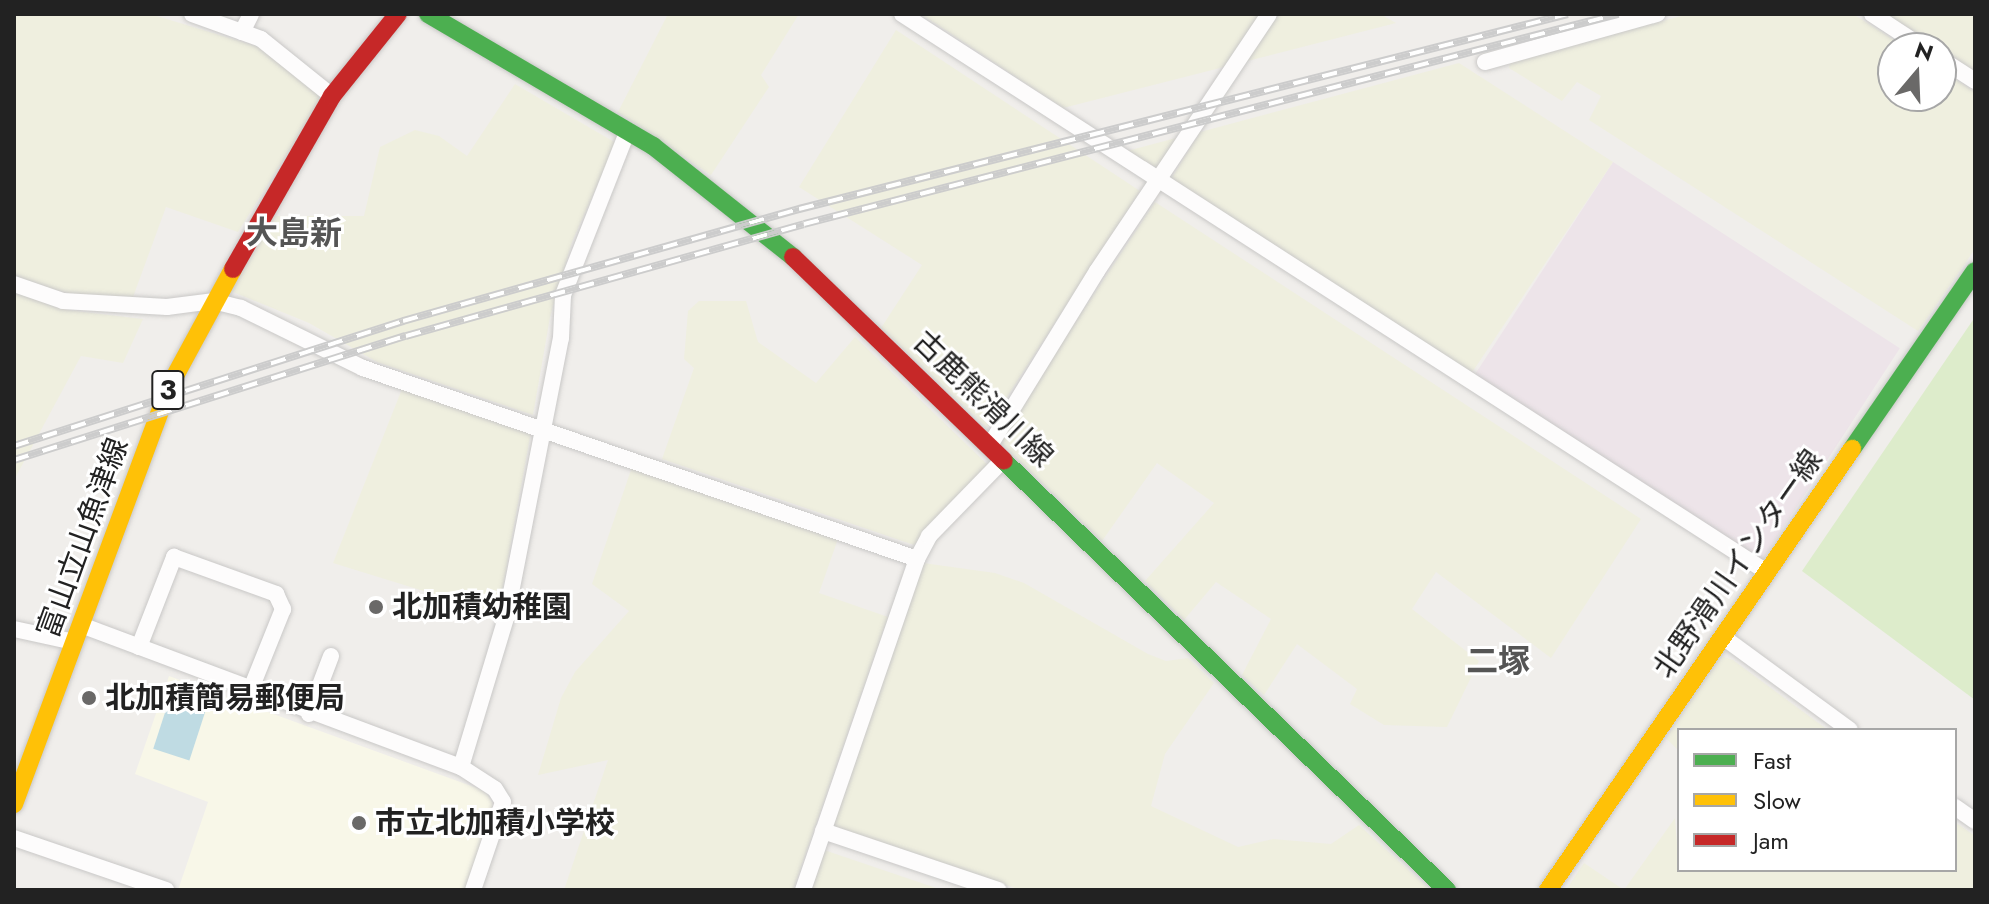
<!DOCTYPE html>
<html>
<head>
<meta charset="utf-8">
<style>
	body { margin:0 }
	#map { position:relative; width:1989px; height:904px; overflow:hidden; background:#f0eeeb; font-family:Jost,"Noto Sans JP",sans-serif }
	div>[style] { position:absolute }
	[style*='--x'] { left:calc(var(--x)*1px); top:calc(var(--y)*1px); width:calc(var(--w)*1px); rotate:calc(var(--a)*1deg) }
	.industrial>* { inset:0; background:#ede4e9; transform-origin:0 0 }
	.education>* { inset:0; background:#f8f7e8 }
	.farmland>* { inset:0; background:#efefdf }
	.grass>* { inset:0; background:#ddeccb }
	.water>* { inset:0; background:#bfdbe3; transform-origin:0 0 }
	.roads { filter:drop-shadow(0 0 2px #c9c8c7) drop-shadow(0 0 2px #c9c8c7) }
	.street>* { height:16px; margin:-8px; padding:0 8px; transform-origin:8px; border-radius:8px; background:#fdfcfc }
	.fast>* { height:18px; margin:-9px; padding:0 9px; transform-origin:9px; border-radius:9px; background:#4caf50 }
	.slow>* { height:18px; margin:-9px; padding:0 9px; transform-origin:9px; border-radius:9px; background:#ffc107 }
	.jam>* { height:18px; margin:-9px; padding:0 9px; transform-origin:9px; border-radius:9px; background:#c62828 }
	.rail>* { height:8px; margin-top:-4px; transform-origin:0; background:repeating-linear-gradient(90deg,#fff 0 15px,#ccc 0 30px); box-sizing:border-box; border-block:2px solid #ccc }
	.dots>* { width:22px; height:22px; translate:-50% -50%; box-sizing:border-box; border:4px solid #fff; border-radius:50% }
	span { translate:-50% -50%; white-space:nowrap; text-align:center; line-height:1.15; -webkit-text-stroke:6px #fff; paint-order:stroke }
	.shield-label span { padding:2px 6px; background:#fff; border:2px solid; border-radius:6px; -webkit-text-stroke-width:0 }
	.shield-label { font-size:28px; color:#222; font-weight:700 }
	.street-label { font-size:30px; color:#222 }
	.poi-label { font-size:30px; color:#222; font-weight:700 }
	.left { translate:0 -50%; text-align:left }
	.neighbourhood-label { font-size:32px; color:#555; font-weight:700 }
	.frame { position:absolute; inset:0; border:16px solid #222; pointer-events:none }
	.legend { position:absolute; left:1677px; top:728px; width:280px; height:144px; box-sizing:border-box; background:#fff; border:2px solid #a7a7a7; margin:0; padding:10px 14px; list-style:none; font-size:24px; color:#222 }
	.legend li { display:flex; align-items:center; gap:16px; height:40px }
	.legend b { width:40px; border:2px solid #a7a7a7 }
	.north { position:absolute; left:1877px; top:32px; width:80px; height:80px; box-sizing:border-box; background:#fff; border:2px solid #a7a7a7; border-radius:50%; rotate:19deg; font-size:22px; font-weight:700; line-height:32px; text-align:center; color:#222 }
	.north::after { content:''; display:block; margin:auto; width:28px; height:36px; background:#6a6968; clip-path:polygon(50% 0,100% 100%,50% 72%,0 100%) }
</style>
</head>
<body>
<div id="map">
	<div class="industrial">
		<i style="left:1613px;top:162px;width:342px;height:255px;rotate:33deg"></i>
	</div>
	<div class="education">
		<i style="clip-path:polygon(169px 676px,485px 791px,493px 804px,465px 890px,178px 890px,208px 802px,135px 774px)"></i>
	</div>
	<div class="farmland">
		<i style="clip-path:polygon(14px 14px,150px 14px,259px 47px,322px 98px,238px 232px,166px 207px,133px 297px,75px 295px,52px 289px,14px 276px)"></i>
		<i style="clip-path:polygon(668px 14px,799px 14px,761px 75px,769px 87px,711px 175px,618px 112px)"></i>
		<i style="clip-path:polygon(921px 14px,1380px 14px,1396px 23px,1063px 108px)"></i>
		<i style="clip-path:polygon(1689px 14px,1853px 14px,1907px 48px,1893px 48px,1893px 96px,1941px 96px,1941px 70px,1975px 92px,1975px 249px,1918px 331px,1589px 120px,1601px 96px,1577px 82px,1562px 101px,1509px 68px,1510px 61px)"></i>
		<i style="clip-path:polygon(1885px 14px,1975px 14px,1975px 72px,1941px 48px)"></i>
		<i style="clip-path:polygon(896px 30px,1140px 191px,987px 428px,881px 328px,922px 265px,799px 187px)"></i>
		<i style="clip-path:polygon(1459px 63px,1613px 162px,1471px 374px,1171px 179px,1200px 132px)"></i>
		<i style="clip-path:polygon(515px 84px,616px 143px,572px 242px,550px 317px,533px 415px,377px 362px,309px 323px,228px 290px,274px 216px,364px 216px,380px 147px,415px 130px,439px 136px,467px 156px)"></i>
		<i style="clip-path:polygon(1176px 138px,1156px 172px,1127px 151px)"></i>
		<i style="clip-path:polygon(1155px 202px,1641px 519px,1551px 658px,1436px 572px,1412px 609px,1479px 661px,1447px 727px,1384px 725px,1350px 704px,1357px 689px,1297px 644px,1264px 695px,1242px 675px,1271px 619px,1216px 582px,1184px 620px,1145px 581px,1214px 503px,1157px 463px,1102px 541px,1001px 443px,1002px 433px)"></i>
		<i style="clip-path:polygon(14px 292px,67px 310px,143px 319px,123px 363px,81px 356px,14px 480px)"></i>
		<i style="clip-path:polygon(699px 301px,746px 301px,758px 342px,816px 383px,855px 337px,988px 465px,914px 545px,662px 459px,694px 368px,684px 359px,688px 311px)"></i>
		<i style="clip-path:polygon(402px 389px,531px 432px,498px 614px,333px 563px)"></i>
		<i style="clip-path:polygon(632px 467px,839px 536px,819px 593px,888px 617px,793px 890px,564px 890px,608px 760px,538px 775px,561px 698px,575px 672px,629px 611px,592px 584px)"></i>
		<i style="clip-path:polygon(923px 563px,995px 573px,1024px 583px,1148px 654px,1166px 661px,1188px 658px,1214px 683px,1165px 754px,1151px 806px,1238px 847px,1273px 839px,1331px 844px,1359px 825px,1430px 890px,1021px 890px,832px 828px)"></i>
		<i style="clip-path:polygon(1721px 656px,1733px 660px,1828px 730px,1679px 730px,1679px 751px,1666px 738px)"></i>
		<i style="clip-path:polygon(1675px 818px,1679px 870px,1955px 870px,1955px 822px,1975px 836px,1975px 890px,1566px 890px,1584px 863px,1624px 890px)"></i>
		<i style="clip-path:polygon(824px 850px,942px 890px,810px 890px)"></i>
	</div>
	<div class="grass">
		<i style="clip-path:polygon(1975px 317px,1975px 700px,1802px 571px)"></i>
	</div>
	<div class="water">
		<i style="left:173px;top:688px;width:38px;height:64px;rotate:18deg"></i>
	</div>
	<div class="roads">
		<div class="street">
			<i style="--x:192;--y:14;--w:73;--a:19.9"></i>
			<i style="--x:261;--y:39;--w:91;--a:38.8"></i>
			<i style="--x:902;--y:14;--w:1029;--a:32.83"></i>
			<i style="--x:1872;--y:14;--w:62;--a:33.2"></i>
			<i style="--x:242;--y:32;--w:20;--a:-63"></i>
			<i style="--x:1941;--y:59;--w:40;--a:32.9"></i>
			<i style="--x:1485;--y:62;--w:179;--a:-15.6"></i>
			<i style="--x:14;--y:284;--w:52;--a:19.1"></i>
			<i style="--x:63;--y:301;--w:104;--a:3.3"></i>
			<i style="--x:167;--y:307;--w:46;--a:-7.4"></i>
			<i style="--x:213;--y:301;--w:29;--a:14"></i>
			<i style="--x:241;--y:308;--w:136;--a:26.2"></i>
			<i style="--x:363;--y:368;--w:586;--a:19.02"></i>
			<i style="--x:990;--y:445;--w:204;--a:-58.4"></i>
			<i style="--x:1097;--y:271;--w:309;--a:-56.2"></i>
			<i style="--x:81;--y:625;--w:406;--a:20.5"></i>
			<i style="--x:461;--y:767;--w:40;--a:32.9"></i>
			<i style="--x:495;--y:789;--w:15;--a:58"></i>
			<i style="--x:503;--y:802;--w:93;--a:108.8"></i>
			<i style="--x:14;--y:629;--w:61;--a:12.2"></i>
			<i style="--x:1723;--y:637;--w:157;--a:36.2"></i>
			<i style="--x:139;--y:647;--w:97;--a:-68.7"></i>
			<i style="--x:174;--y:557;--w:109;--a:19.9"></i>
			<i style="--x:276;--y:594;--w:17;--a:65"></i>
			<i style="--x:283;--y:609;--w:88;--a:111.9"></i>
			<i style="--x:309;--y:714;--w:62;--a:-69.2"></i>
			<i style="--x:461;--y:767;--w:156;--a:-73.2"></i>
			<i style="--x:506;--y:618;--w:285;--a:-78.9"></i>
			<i style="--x:561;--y:338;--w:43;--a:-87.3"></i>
			<i style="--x:563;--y:295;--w:177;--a:-68.5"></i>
			<i style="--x:1955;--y:807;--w:24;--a:35"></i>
			<i style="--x:823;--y:831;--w:185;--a:18.6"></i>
			<i style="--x:14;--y:838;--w:161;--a:18.9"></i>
			<i style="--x:803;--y:890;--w:350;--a:-71"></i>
			<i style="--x:917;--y:559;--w:26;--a:-62"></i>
			<i style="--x:929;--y:536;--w:107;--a:-45.8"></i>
		</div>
		<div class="fast">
			<i style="--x:428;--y:14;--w:261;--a:30.4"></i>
			<i style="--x:653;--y:146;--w:179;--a:38.4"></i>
			<i style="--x:1852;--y:449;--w:216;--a:-55.4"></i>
			<i style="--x:1004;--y:461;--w:617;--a:44.08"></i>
		</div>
		<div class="slow">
			<i style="--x:14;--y:804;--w:445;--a:-69.6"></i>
			<i style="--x:169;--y:387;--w:134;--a:-61.5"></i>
			<i style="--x:1548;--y:890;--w:536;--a:-55.42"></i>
		</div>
		<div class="jam">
			<i style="--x:793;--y:257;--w:293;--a:44"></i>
			<i style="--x:233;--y:269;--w:199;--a:-60.2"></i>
			<i style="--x:332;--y:96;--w:105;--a:-51.2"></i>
		</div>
	</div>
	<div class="rail">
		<i style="--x:14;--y:446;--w:409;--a:-17.8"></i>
		<i style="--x:403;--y:321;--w:412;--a:-15.8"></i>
		<i style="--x:799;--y:209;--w:793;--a:-14.23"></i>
		<i style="--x:14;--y:460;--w:411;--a:-17.6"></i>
		<i style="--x:406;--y:336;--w:413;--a:-15.7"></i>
		<i style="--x:804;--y:224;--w:841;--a:-14.47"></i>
	</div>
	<div class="dots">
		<i style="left:376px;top:607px;background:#6a6968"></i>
		<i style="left:89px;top:698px;background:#6a6968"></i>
		<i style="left:359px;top:823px;background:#6a6968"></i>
	</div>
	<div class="shield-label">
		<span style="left:168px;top:390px">3</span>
	</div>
	<div class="street-label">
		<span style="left:983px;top:399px;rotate:44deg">古鹿熊滑川線</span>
		<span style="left:83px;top:538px;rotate:-70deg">富山立山魚津線</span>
		<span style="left:1738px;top:564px;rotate:-55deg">北野滑川インター線</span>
	</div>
	<div class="poi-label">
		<span class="left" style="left:392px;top:607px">北加積幼稚園</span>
		<span class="left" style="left:105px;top:698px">北加積簡易郵便局</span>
		<span class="left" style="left:375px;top:823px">市立北加積小学校</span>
	</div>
	<div class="neighbourhood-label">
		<span style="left:294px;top:233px">大島新</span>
		<span style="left:1498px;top:661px">二塚</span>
	</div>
	<div class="frame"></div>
	<ul class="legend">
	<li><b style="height:10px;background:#4caf50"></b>Fast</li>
	<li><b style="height:10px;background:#ffc107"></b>Slow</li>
	<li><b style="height:10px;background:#c62828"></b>Jam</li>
	</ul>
	<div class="north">N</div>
</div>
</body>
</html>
